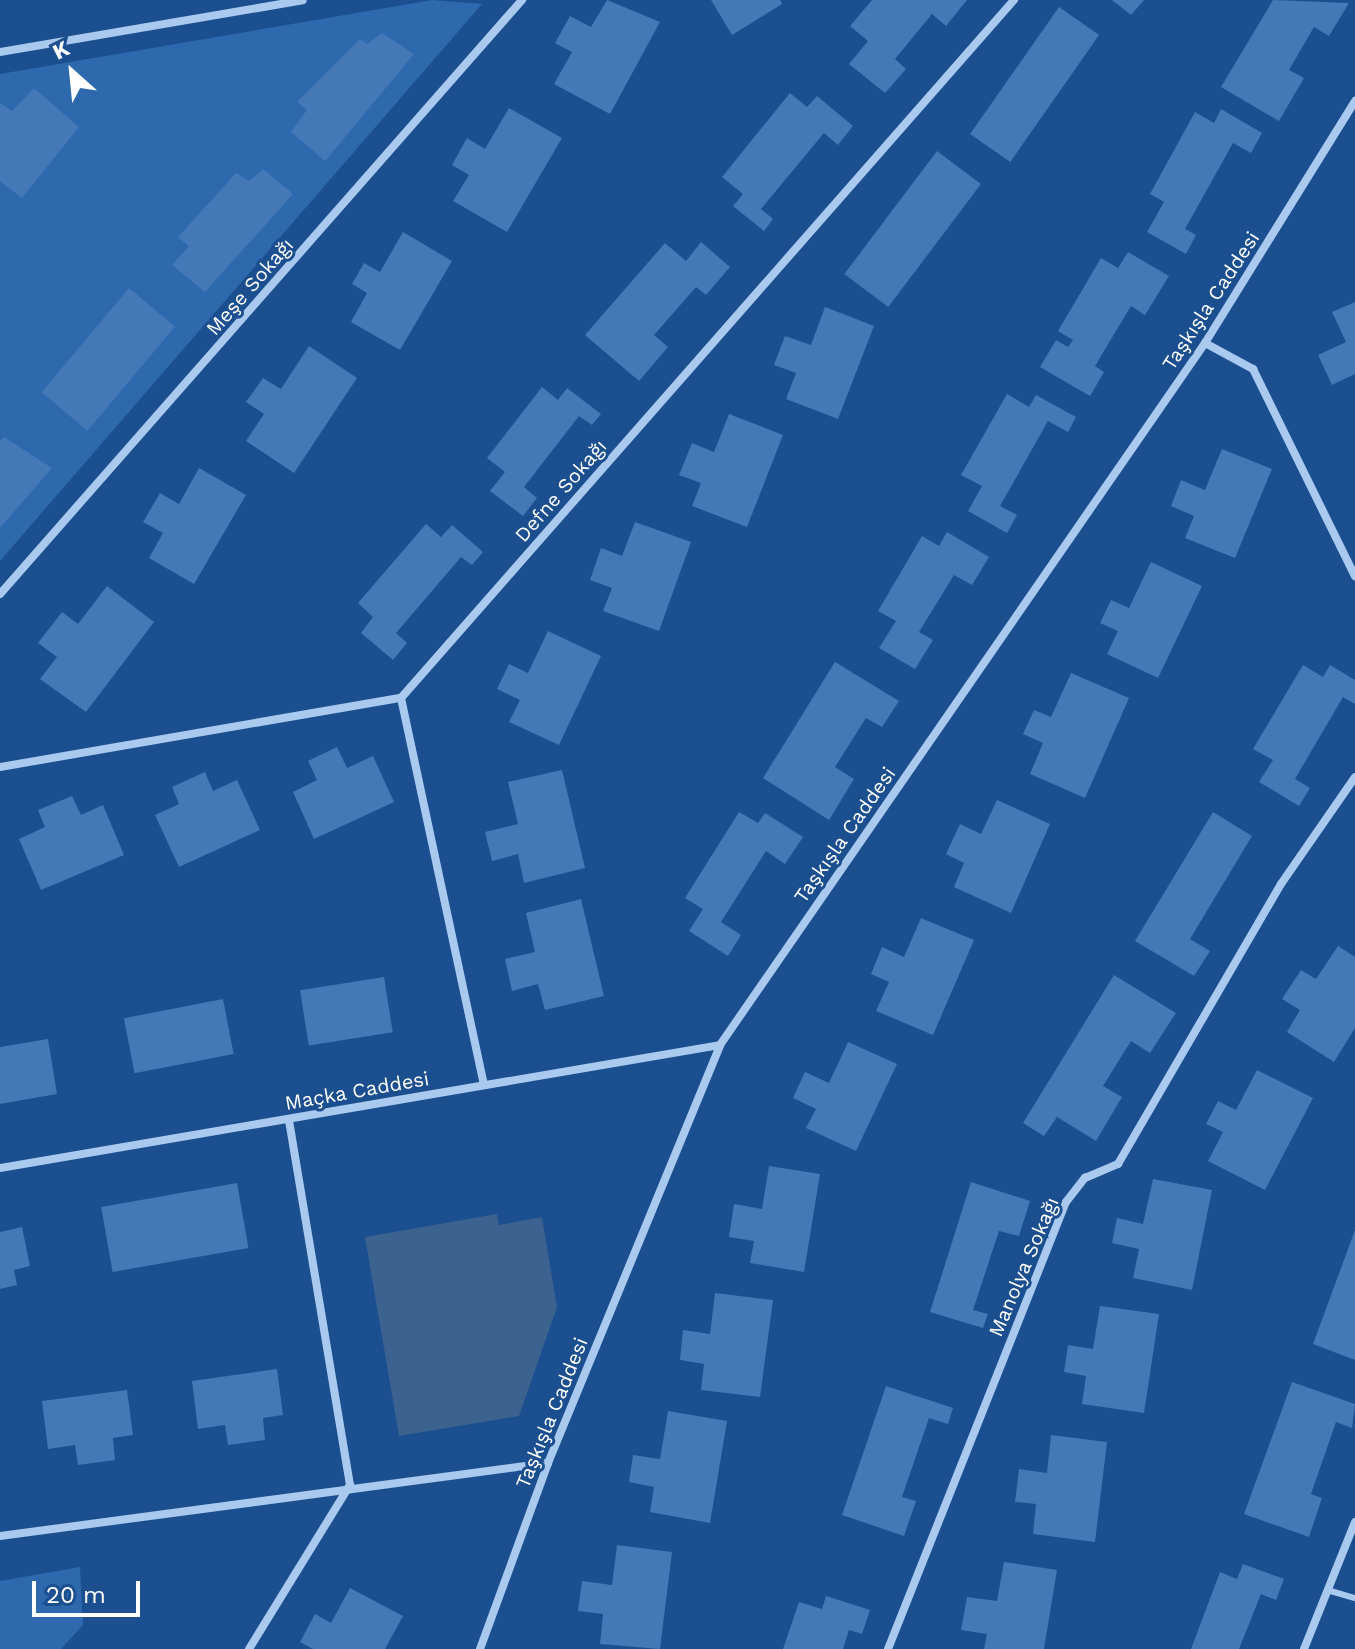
<!DOCTYPE html>
<html>
<head>
<meta charset="utf-8">
<style>
	body { margin:0 }
	#map { position:relative; width:1355px; height:1649px; overflow:hidden; background:#1b4f8f; font-family:"Work Sans",sans-serif }
	div>[style] { position:absolute }
	[style*='--x'] { left:calc(var(--x)*1px); top:calc(var(--y)*1px); width:calc(var(--w)*1px); rotate:calc(var(--a)*1deg) }
	.green>* { inset:0; background:#2e69ad }
	.water>* { inset:0; background:#3c6290 }
	.building>* { inset:0; background:#4478b7; transform-origin:0 0 }
	.lane>* { height:6px; margin:-3px; padding:0 3px; transform-origin:3px; border-radius:3px; background:#a9c9ee }
	.street>* { height:8px; margin:-4px; padding:0 4px; transform-origin:4px; border-radius:4px; background:#a9c9ee }
	span { translate:-50% -50%; white-space:nowrap; text-align:center; line-height:1.15; -webkit-text-stroke:6px #1b4f8f; paint-order:stroke }
	.street-label { font-size:20px; color:#fff }
	.north { position:absolute; left:32px; top:32px; width:80px; height:80px; -webkit-text-stroke:6px #1b4f8f; paint-order:stroke; rotate:333deg; font-size:22px; font-weight:700; line-height:32px; text-align:center; color:#fff }
	.north::after { content:''; display:block; margin:auto; width:28px; height:36px; background:#fff; clip-path:polygon(50% 0,100% 100%,50% 72%,0 100%) }
	.scale { position:absolute; left:32px; top:1581px; width:108px; height:36px; box-sizing:border-box; border:4px solid #fff; border-top:0; padding-left:10px; font-size:24px; line-height:28px; white-space:nowrap; color:#fff; -webkit-text-stroke:6px #1b4f8f; paint-order:stroke }
</style>
</head>
<body>
<div id="map">
	<div class="green">
		<i style="clip-path:polygon(432px 0,482px 4px,0 561px,0 74px)"></i>
		<i style="clip-path:polygon(80px 1567px,83px 1625px,61px 1649px,0 1649px,0 1581px)"></i>
	</div>
	<div class="water">
		<i style="clip-path:polygon(497px 1214px,499px 1225px,542px 1217px,557px 1307px,519px 1416px,399px 1436px,365px 1237px)"></i>
	</div>
	<div class="building">
		<i style="clip-path:polygon(607px 0,660px 22px,610px 114px,554px 84px,572px 52px,555px 43px,570px 16px,591px 27px)"></i>
		<i style="clip-path:polygon(711px 0,780px 0,782px 4px,732px 35px)"></i>
		<i style="clip-path:polygon(872px 0,967px 0,946px 26px,932px 14px,895px 59px,906px 69px,885px 93px,849px 64px,868px 41px,850px 26px)"></i>
		<i style="clip-path:polygon(1112px 0,1144px 0,1131px 15px)"></i>
		<i style="clip-path:polygon(1273px 0,1349px 3px,1329px 36px,1314px 27px,1289px 70px,1304px 78px,1279px 121px,1221px 87px)"></i>
		<i style="left:1059px;top:7px;width:49px;height:155px;rotate:35deg"></i>
		<i style="clip-path:polygon(382px 33px,414px 54px,325px 161px,291px 132px,307px 110px,297px 102px,360px 39px,367px 44px)"></i>
		<i style="clip-path:polygon(34px 88px,79px 127px,22px 198px,0 181px,0 103px,12px 111px)"></i>
		<i style="clip-path:polygon(790px 93px,807px 107px,817px 96px,853px 126px,838px 145px,824px 133px,761px 209px,773px 219px,764px 231px,733px 206px,743px 194px,722px 177px)"></i>
		<i style="clip-path:polygon(509px 108px,562px 138px,507px 232px,453px 201px,469px 175px,452px 165px,467px 138px,485px 149px)"></i>
		<i style="clip-path:polygon(1221px 109px,1262px 133px,1251px 153px,1233px 143px,1185px 229px,1196px 235px,1186px 254px,1147px 232px,1164px 202px,1150px 194px,1195px 112px,1214px 123px)"></i>
		<i style="left:937px;top:151px;width:55px;height:154px;rotate:37deg"></i>
		<i style="clip-path:polygon(263px 169px,293px 194px,205px 292px,172px 265px,189px 246px,178px 237px,236px 173px,249px 181px)"></i>
		<i style="clip-path:polygon(403px 232px,452px 261px,400px 350px,351px 322px,367px 293px,352px 284px,364px 263px,380px 272px)"></i>
		<i style="clip-path:polygon(701px 242px,730px 267px,706px 295px,696px 287px,654px 335px,668px 347px,639px 381px,585px 335px,665px 243px,686px 261px)"></i>
		<i style="clip-path:polygon(1128px 252px,1169px 276px,1145px 315px,1131px 306px,1095px 366px,1104px 372px,1090px 396px,1040px 367px,1056px 340px,1068px 347px,1073px 340px,1058px 331px,1101px 258px,1118px 268px)"></i>
		<i style="left:129px;top:288px;width:60px;height:136px;rotate:40deg"></i>
		<i style="clip-path:polygon(1355px 302px,1355px 374px,1332px 385px,1318px 355px,1346px 342px,1332px 312px)"></i>
		<i style="clip-path:polygon(825px 307px,874px 326px,838px 419px,786px 399px,796px 373px,774px 365px,785px 336px,811px 345px)"></i>
		<i style="clip-path:polygon(309px 346px,357px 378px,294px 473px,246px 441px,264px 414px,246px 402px,263px 378px,281px 389px)"></i>
		<i style="clip-path:polygon(542px 387px,558px 400px,567px 388px,601px 414px,592px 425px,579px 416px,524px 487px,537px 498px,523px 516px,490px 491px,505px 472px,487px 458px)"></i>
		<i style="clip-path:polygon(1007px 394px,1029px 407px,1036px 395px,1076px 417px,1068px 432px,1048px 421px,1000px 506px,1017px 515px,1007px 533px,968px 511px,982px 486px,961px 475px)"></i>
		<i style="clip-path:polygon(729px 414px,783px 435px,747px 527px,692px 506px,701px 483px,679px 475px,692px 443px,714px 452px)"></i>
		<i style="clip-path:polygon(4px 437px,52px 468px,0 528px,0 441px)"></i>
		<i style="clip-path:polygon(1222px 449px,1272px 469px,1235px 558px,1185px 538px,1194px 516px,1171px 506px,1181px 480px,1205px 490px)"></i>
		<i style="clip-path:polygon(199px 468px,246px 495px,194px 584px,149px 558px,163px 533px,143px 522px,160px 493px,179px 504px)"></i>
		<i style="clip-path:polygon(635px 522px,691px 542px,659px 631px,603px 611px,612px 588px,590px 580px,601px 548px,622px 556px)"></i>
		<i style="clip-path:polygon(426px 524px,441px 537px,452px 525px,483px 552px,472px 565px,461px 557px,396px 633px,407px 643px,393px 660px,361px 633px,373px 617px,358px 603px)"></i>
		<i style="clip-path:polygon(947px 532px,989px 557px,972px 585px,954px 575px,919px 632px,933px 640px,915px 669px,879px 648px,896px 621px,878px 611px,922px 536px,939px 546px)"></i>
		<i style="clip-path:polygon(1151px 562px,1202px 586px,1158px 678px,1107px 654px,1118px 631px,1100px 623px,1111px 600px,1129px 608px)"></i>
		<i style="clip-path:polygon(107px 586px,154px 622px,86px 712px,40px 679px,57px 657px,38px 643px,62px 612px,78px 624px)"></i>
		<i style="clip-path:polygon(548px 631px,601px 656px,559px 745px,509px 722px,520px 700px,497px 689px,509px 664px,528px 673px)"></i>
		<i style="clip-path:polygon(835px 662px,899px 701px,882px 727px,866px 718px,835px 767px,854px 779px,829px 820px,763px 778px)"></i>
		<i style="clip-path:polygon(1303px 665px,1323px 677px,1330px 665px,1355px 680px,1355px 704px,1343px 697px,1295px 779px,1310px 788px,1299px 806px,1259px 782px,1273px 760px,1253px 749px)"></i>
		<i style="clip-path:polygon(1071px 673px,1129px 698px,1085px 798px,1030px 774px,1043px 743px,1023px 734px,1034px 710px,1051px 717px)"></i>
		<i style="clip-path:polygon(337px 747px,347px 768px,373px 756px,394px 802px,314px 839px,293px 792px,317px 780px,308px 761px)"></i>
		<i style="clip-path:polygon(562px 770px,585px 868px,524px 883px,518px 854px,492px 861px,485px 832px,518px 824px,508px 782px)"></i>
		<i style="clip-path:polygon(205px 772px,213px 791px,237px 780px,260px 830px,179px 867px,155px 815px,179px 804px,172px 787px)"></i>
		<i style="clip-path:polygon(72px 796px,81px 815px,103px 805px,124px 855px,41px 890px,19px 839px,45px 827px,38px 810px)"></i>
		<i style="clip-path:polygon(997px 800px,1050px 824px,1011px 913px,954px 887px,964px 863px,946px 854px,960px 824px,981px 834px)"></i>
		<i style="clip-path:polygon(739px 812px,758px 823px,765px 813px,803px 837px,785px 864px,766px 851px,721px 922px,741px 935px,728px 956px,689px 931px,703px 909px,685px 898px)"></i>
		<i style="clip-path:polygon(1213px 812px,1252px 836px,1190px 939px,1210px 951px,1194px 976px,1135px 941px)"></i>
		<i style="clip-path:polygon(581px 899px,604px 996px,545px 1010px,538px 984px,512px 991px,505px 959px,535px 952px,526px 913px)"></i>
		<i style="clip-path:polygon(921px 918px,974px 940px,933px 1035px,876px 1011px,889px 982px,871px 974px,882px 947px,904px 957px)"></i>
		<i style="clip-path:polygon(1338px 946px,1355px 957px,1355px 1028px,1334px 1062px,1287px 1032px,1300px 1010px,1282px 999px,1301px 970px,1316px 979px)"></i>
		<i style="clip-path:polygon(1114px 975px,1176px 1013px,1150px 1053px,1131px 1041px,1103px 1086px,1122px 1097px,1096px 1141px,1057px 1117px,1044px 1136px,1023px 1123px)"></i>
		<i style="left:384px;top:977px;width:56px;height:85px;rotate:81deg"></i>
		<i style="left:223px;top:999px;width:56px;height:101px;rotate:79deg"></i>
		<i style="clip-path:polygon(48px 1039px,57px 1094px,0 1104px,0 1047px)"></i>
		<i style="clip-path:polygon(848px 1042px,897px 1064px,856px 1151px,806px 1128px,816px 1109px,793px 1098px,805px 1072px,829px 1083px)"></i>
		<i style="clip-path:polygon(1257px 1070px,1313px 1098px,1265px 1190px,1208px 1161px,1223px 1132px,1206px 1124px,1218px 1101px,1236px 1110px)"></i>
		<i style="clip-path:polygon(769px 1166px,820px 1174px,804px 1272px,750px 1263px,754px 1241px,729px 1237px,734px 1204px,762px 1209px)"></i>
		<i style="clip-path:polygon(1153px 1179px,1212px 1190px,1192px 1290px,1133px 1278px,1139px 1249px,1112px 1243px,1117px 1218px,1143px 1224px)"></i>
		<i style="clip-path:polygon(971px 1182px,1030px 1201px,1019px 1236px,999px 1231px,973px 1310px,988px 1314px,983px 1328px,930px 1312px)"></i>
		<i style="left:237px;top:1183px;width:66px;height:138px;rotate:80deg"></i>
		<i style="clip-path:polygon(22px 1227px,30px 1266px,14px 1270px,17px 1285px,0 1289px,0 1232px)"></i>
		<i style="clip-path:polygon(1355px 1230px,1355px 1360px,1313px 1344px)"></i>
		<i style="clip-path:polygon(715px 1293px,773px 1300px,760px 1397px,701px 1390px,704px 1364px,680px 1360px,683px 1330px,710px 1334px)"></i>
		<i style="clip-path:polygon(1100px 1306px,1159px 1314px,1144px 1413px,1082px 1404px,1086px 1376px,1064px 1372px,1068px 1345px,1093px 1349px)"></i>
		<i style="clip-path:polygon(277px 1369px,283px 1415px,263px 1418px,265px 1440px,228px 1445px,225px 1425px,198px 1429px,192px 1381px)"></i>
		<i style="clip-path:polygon(1292px 1382px,1355px 1404px,1352px 1428px,1336px 1422px,1311px 1494px,1322px 1498px,1309px 1537px,1244px 1514px)"></i>
		<i style="clip-path:polygon(886px 1386px,953px 1408px,948px 1424px,929px 1418px,902px 1497px,916px 1501px,904px 1536px,842px 1515px)"></i>
		<i style="clip-path:polygon(127px 1390px,133px 1435px,113px 1438px,115px 1460px,78px 1465px,75px 1445px,48px 1449px,42px 1401px)"></i>
		<i style="clip-path:polygon(668px 1411px,727px 1421px,710px 1523px,650px 1512px,654px 1487px,629px 1482px,633px 1455px,660px 1459px)"></i>
		<i style="clip-path:polygon(1051px 1435px,1107px 1442px,1095px 1542px,1033px 1534px,1036px 1504px,1015px 1502px,1019px 1469px,1047px 1473px)"></i>
		<i style="clip-path:polygon(617px 1545px,672px 1552px,660px 1649px,600px 1644px,603px 1614px,578px 1611px,582px 1581px,612px 1585px)"></i>
		<i style="clip-path:polygon(1004px 1562px,1057px 1570px,1044px 1649px,984px 1649px,987px 1634px,961px 1630px,967px 1597px,997px 1601px)"></i>
		<i style="clip-path:polygon(1243px 1564px,1284px 1579px,1276px 1600px,1261px 1594px,1239px 1649px,1191px 1649px,1220px 1572px,1237px 1579px)"></i>
		<i style="clip-path:polygon(350px 1588px,403px 1616px,385px 1649px,313px 1649px,300px 1642px,315px 1614px,331px 1623px)"></i>
		<i style="clip-path:polygon(826px 1596px,870px 1610px,862px 1634px,849px 1630px,843px 1649px,783px 1649px,799px 1602px,822px 1609px)"></i>
	</div>
	<div class="lane">
		<i style="--x:1327;--y:1590;--w:29;--a:16"></i>
	</div>
	<div class="street">
		<i style="--x:0;--y:52;--w:307;--a:-9.7"></i>
		<i style="--x:1205;--y:343;--w:55;--a:28.4"></i>
		<i style="--x:1253;--y:369;--w:231;--a:63.8"></i>
		<i style="--x:0;--y:594;--w:791;--a:-48.69"></i>
		<i style="--x:401;--y:698;--w:396;--a:77.9"></i>
		<i style="--x:0;--y:767;--w:407;--a:-9.8"></i>
		<i style="--x:401;--y:698;--w:929;--a:-48.71"></i>
		<i style="--x:0;--y:1168;--w:730;--a:-9.69"></i>
		<i style="--x:0;--y:1536;--w:553;--a:-7.59"></i>
		<i style="--x:249;--y:1649;--w:193;--a:-58.4"></i>
		<i style="--x:350;--y:1485;--w:371;--a:-99.5"></i>
		<i style="--x:480;--y:1649;--w:198;--a:-69.9"></i>
		<i style="--x:548;--y:1463;--w:452;--a:-67.6"></i>
		<i style="--x:720;--y:1045;--w:853;--a:-55.36"></i>
		<i style="--x:1205;--y:343;--w:285;--a:-58.2"></i>
		<i style="--x:888;--y:1649;--w:481;--a:-68.3"></i>
		<i style="--x:1066;--y:1202;--w:31;--a:-52"></i>
		<i style="--x:1085;--y:1178;--w:36;--a:-23"></i>
		<i style="--x:1118;--y:1164;--w:324;--a:-59.8"></i>
		<i style="--x:1281;--y:884;--w:130;--a:-55.3"></i>
		<i style="--x:1304;--y:1649;--w:137;--a:-68.1"></i>
	</div>
	<div class="street-label">
		<span style="left:250px;top:287px;rotate:-49deg">Meşe Sokağı</span>
		<span style="left:1211px;top:301px;rotate:-57deg">Taşkışla Caddesi</span>
		<span style="left:561px;top:491px;rotate:-49deg">Defne Sokağı</span>
		<span style="left:845px;top:835px;rotate:-55deg">Taşkışla Caddesi</span>
		<span style="left:357px;top:1091px;rotate:-10deg">Maçka Caddesi</span>
		<span style="left:1024px;top:1267px;rotate:-67deg">Manolya Sokağı</span>
		<span style="left:552px;top:1413px;rotate:-68deg">Taşkışla Caddesi</span>
	</div>
	<div class="north">K</div>
	<div class="scale">20 m</div>
</div>
</body>
</html>
